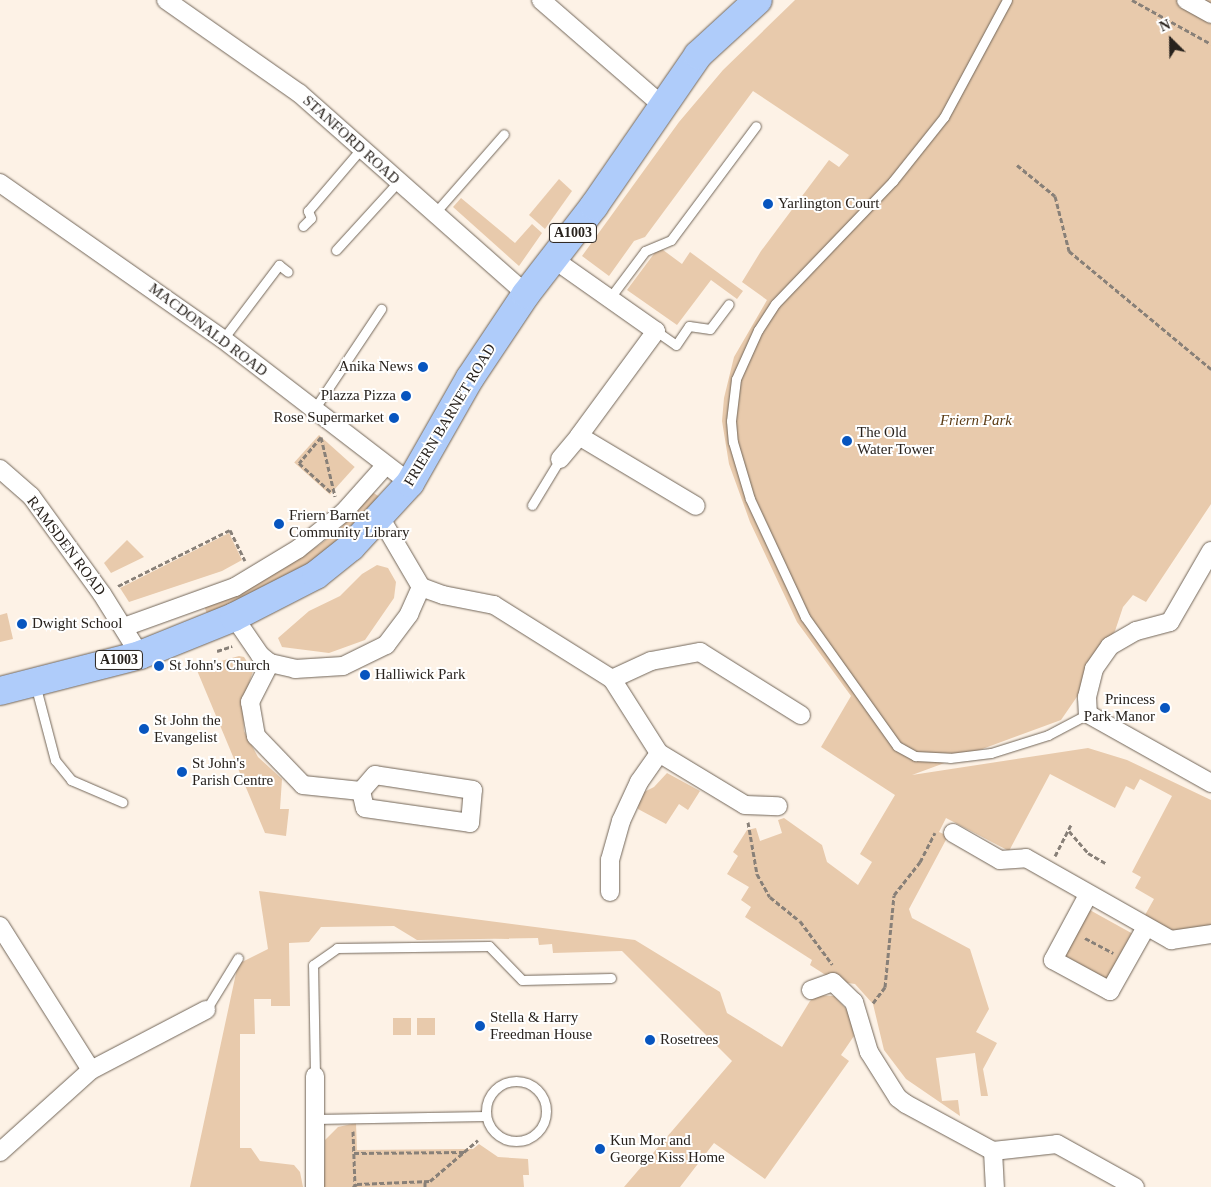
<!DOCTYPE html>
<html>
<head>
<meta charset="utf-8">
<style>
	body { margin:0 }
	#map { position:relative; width:1211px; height:1187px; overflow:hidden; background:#fdf2e6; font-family:"Times New Roman",serif }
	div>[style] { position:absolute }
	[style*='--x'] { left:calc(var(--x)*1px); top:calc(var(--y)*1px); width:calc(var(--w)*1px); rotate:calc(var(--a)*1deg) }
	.green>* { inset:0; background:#e8caac; transform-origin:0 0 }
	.path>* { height:3px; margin-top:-1.5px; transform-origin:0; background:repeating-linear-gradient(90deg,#888078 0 5px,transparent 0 7.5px) }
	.roads { filter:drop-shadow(0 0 1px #726659) drop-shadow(0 0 1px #726659) }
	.lane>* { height:9px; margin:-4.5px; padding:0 4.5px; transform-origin:4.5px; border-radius:4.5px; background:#fff }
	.lane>.ring { margin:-4.5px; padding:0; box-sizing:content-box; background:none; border:9px solid #fff; border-radius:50% }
	.street>* { height:18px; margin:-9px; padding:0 9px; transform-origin:9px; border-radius:9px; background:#fff }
	.primary>* { height:28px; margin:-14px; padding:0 14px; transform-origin:14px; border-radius:14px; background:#afccfa }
	.dots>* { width:14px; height:14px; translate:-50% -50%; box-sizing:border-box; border:2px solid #fff; border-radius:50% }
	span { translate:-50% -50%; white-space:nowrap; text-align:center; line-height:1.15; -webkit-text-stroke:4px #fff; paint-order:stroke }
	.shield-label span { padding:1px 4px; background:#fff; border:1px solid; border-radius:4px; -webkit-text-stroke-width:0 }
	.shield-label { font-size:14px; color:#28221d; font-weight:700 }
	.street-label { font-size:15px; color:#28221d }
	.poi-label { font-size:15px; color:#28221d }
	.left { translate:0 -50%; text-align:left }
	.right { translate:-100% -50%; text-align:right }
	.park-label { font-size:15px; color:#5b3b14; font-style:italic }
	.north { position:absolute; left:1146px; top:15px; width:50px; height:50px; -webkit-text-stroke:4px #fff; paint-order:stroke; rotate:337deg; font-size:14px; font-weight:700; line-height:20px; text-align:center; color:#28221d }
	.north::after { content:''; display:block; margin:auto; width:18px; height:22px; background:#28221d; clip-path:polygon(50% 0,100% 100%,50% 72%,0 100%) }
</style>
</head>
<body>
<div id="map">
	<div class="green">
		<i style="clip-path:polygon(795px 0,1211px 0,1211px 504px,1146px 602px,1133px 595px,1123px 607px,1115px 631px,1088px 667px,1083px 688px,1061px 720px,912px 775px,1088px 748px,1127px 760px,1211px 800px,1211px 930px,1175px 932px,1145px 915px,1154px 899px,1135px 888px,1141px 877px,1132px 872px,1172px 796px,1140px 779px,1134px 790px,1126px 786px,1115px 808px,1050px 774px,1009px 851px,946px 818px,939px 832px,948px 836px,909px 909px,912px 918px,970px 949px,989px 1009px,976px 1032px,997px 1043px,983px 1069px,988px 1096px,981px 1096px,975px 1053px,936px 1058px,942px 1101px,958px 1100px,960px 1116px,906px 1079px,884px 1050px,873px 1004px,855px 984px,835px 981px,810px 965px,812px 960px,745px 917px,751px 907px,741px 900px,749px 887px,727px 874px,738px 856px,733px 852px,747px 830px,756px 828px,760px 841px,782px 833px,778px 820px,784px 818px,822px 845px,827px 862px,858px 885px,872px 862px,860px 854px,895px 795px,821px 747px,851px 696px,797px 622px,750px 522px,729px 464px,722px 421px,724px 398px,734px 357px,767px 300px,742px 282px,761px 251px,829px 160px,839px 167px,849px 155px,753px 91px,645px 237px,634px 241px,609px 276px,582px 256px,679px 122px,723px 70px)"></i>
		<i style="clip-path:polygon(559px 179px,572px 191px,545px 229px,529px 215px)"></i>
		<i style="clip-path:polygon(461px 198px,515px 243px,532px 224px,542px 233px,519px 266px,453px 207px)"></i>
		<i style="clip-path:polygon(659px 247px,682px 264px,690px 252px,743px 291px,737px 299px,711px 280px,677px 325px,627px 290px)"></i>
		<i style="left:319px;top:435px;width:48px;height:37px;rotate:42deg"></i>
		<i style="clip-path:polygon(372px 492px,383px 499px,318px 563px,208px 616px,204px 606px,283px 569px,319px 545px,339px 530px)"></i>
		<i style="clip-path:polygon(229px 533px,242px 560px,222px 571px,129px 602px,120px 588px)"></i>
		<i style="clip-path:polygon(127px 540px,144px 557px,111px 573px,104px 563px)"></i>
		<i style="clip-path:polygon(377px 565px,388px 568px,396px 582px,394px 598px,365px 640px,329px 653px,282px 647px,278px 638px,309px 611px,340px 596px,362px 574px)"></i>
		<i style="clip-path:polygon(7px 613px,13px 639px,0 642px,0 615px)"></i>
		<i style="clip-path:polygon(239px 656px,244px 657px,253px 671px,243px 702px,244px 731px,258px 757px,282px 779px,280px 809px,289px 809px,286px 836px,265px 833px,196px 668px)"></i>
		<i style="clip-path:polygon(667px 773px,700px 791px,688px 810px,679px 804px,666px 824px,638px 809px,640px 794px,654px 787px)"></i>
		<i style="clip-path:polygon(259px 891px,635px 940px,720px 992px,727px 1013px,782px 1047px,810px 1001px,817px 995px,834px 996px,850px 1013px,854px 1036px,841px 1055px,849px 1061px,765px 1179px,714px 1143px,680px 1187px,624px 1187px,732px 1061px,622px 951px,553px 953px,552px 944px,539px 945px,538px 938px,417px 940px,394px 926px,321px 927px,309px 942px,289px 943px,290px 1006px,271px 1006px,271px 999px,254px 999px,255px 1034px,240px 1034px,240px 1148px,251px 1148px,260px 1161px,294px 1165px,300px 1172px,303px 1187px,190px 1187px,238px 964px,268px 949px)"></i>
		<i style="left:1088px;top:909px;width:50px;height:52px;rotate:29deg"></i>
		<i style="left:393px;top:1018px;width:18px;height:17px"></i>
		<i style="left:417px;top:1018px;width:18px;height:17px"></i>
		<i style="clip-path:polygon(356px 1123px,357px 1150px,473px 1149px,479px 1144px,498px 1157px,528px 1159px,529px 1175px,523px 1175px,524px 1187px,324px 1187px,325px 1140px,338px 1127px)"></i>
	</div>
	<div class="path">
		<i style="--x:1132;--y:0;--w:90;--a:29.1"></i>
		<i style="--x:1017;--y:165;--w:49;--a:39.2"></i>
		<i style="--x:1055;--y:196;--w:57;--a:75.7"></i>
		<i style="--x:1069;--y:251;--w:185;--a:39.7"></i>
		<i style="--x:321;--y:437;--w:61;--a:76.7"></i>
		<i style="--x:321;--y:437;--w:34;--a:130"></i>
		<i style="--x:299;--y:463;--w:45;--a:42.3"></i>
		<i style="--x:118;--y:586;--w:125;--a:-26.6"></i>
		<i style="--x:230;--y:530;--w:34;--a:64"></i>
		<i style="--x:217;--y:651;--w:16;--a:-18"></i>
		<i style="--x:748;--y:822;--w:53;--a:80.2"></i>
		<i style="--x:757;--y:874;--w:26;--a:61"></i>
		<i style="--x:770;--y:897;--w:38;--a:39"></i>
		<i style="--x:800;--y:921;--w:54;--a:53.3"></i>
		<i style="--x:1069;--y:831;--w:29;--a:49"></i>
		<i style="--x:1088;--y:853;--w:20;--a:30"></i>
		<i style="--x:1055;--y:856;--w:35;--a:-63"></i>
		<i style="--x:1085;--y:938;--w:32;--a:28"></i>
		<i style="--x:873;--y:1003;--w:20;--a:-53"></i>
		<i style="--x:885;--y:987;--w:92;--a:-84.4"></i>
		<i style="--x:894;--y:895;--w:42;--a:-51.8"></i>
		<i style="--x:920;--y:862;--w:33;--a:-63"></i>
		<i style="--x:353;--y:1131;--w:54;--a:87.9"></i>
		<i style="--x:354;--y:1153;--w:110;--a:-0.5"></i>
		<i style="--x:425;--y:1182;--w:5;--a:90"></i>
		<i style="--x:353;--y:1187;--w:5;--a:-37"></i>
		<i style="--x:357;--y:1184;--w:73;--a:-2.4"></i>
		<i style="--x:430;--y:1181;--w:63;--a:-40.5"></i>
	</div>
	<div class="roads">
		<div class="lane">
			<i style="--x:1007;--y:0;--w:133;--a:118.3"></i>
			<i style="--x:944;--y:117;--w:82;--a:128.6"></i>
			<i style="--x:893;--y:181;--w:170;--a:133.8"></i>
			<i style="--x:775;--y:304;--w:31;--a:123"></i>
			<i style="--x:758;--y:330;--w:54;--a:114.2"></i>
			<i style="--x:736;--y:379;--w:42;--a:96.8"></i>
			<i style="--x:731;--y:421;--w:21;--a:85"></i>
			<i style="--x:733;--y:442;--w:59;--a:73.4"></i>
			<i style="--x:750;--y:499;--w:130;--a:65"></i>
			<i style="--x:805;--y:617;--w:158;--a:54.5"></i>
			<i style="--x:897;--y:746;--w:21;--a:29"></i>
			<i style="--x:915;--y:756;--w:35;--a:3"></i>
			<i style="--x:950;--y:758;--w:41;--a:-7"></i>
			<i style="--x:991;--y:753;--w:60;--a:-17.5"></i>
			<i style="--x:1048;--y:735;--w:45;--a:-27.7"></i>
			<i style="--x:434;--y:214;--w:106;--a:-48.8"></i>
			<i style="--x:303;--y:226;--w:11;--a:-45"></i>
			<i style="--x:311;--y:218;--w:8;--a:-113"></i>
			<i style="--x:308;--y:211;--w:82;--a:-49.5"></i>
			<i style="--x:336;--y:250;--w:92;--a:-47.6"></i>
			<i style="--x:609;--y:299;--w:60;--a:-53.1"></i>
			<i style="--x:645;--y:251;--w:28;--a:-23"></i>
			<i style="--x:671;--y:240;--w:142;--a:-53.3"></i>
			<i style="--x:656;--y:331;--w:24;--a:35"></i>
			<i style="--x:676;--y:345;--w:23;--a:-56"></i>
			<i style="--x:689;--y:326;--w:21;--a:8"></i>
			<i style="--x:710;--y:329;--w:31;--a:-53"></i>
			<i style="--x:223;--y:339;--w:93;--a:-52.9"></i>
			<i style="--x:279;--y:265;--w:11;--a:38"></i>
			<i style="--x:313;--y:411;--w:123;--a:-56.3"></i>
			<i style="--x:532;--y:505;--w:54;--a:-58.7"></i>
			<i style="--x:35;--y:684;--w:79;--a:75.3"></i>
			<i style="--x:55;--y:760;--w:26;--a:51"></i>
			<i style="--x:71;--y:780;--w:56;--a:23.3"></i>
			<i style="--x:206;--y:1010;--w:61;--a:-58.4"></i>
			<i style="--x:315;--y:1076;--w:111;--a:-91"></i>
			<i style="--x:313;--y:965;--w:29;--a:-35"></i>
			<i style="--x:337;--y:948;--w:152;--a:-0.8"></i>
			<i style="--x:489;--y:946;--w:47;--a:45.9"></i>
			<i style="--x:522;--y:980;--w:89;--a:-1.3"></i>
			<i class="ring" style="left:486px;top:1081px;width:51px;height:51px"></i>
			<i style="--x:315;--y:1119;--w:171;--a:-1"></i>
		</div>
		<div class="street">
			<i style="--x:166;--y:0;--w:162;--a:35"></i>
			<i style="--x:299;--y:93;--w:303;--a:41.5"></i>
			<i style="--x:541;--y:0;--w:162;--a:41"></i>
			<i style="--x:1186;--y:0;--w:29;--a:29"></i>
			<i style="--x:0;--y:183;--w:272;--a:35"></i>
			<i style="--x:223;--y:339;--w:236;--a:37.6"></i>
			<i style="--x:552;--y:258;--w:127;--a:35.1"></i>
			<i style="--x:656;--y:331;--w:130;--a:126.3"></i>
			<i style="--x:579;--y:436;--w:136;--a:30.9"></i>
			<i style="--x:560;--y:459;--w:30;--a:-50"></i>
			<i style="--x:0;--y:469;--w:41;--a:41.1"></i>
			<i style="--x:31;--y:496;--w:121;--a:54.1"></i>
			<i style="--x:102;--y:594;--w:72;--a:58.1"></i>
			<i style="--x:380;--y:517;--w:81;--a:59.6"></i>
			<i style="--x:421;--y:587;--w:23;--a:20"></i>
			<i style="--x:443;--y:595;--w:52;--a:11.1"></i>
			<i style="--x:494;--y:605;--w:139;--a:32.1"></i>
			<i style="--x:612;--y:679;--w:88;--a:57.6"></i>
			<i style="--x:659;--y:753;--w:100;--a:31.2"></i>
			<i style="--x:745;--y:805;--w:33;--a:2"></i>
			<i style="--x:1211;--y:551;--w:82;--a:120"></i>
			<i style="--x:1170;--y:622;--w:35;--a:165"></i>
			<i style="--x:1136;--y:631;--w:30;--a:150"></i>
			<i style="--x:1110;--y:646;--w:28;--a:125"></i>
			<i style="--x:1094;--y:669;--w:29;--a:104"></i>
			<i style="--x:1087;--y:697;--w:17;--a:87"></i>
			<i style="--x:1088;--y:714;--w:141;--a:29.3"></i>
			<i style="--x:234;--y:617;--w:46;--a:55.6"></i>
			<i style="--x:260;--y:655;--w:13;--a:39"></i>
			<i style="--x:270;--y:663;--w:26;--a:13"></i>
			<i style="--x:295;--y:669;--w:48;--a:-3.6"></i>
			<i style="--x:343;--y:666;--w:48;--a:-26"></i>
			<i style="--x:386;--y:645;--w:39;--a:-53"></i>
			<i style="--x:409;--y:614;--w:30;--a:-66"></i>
			<i style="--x:124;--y:627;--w:118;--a:-19.8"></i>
			<i style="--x:235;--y:587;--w:74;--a:-31.1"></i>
			<i style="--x:298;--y:549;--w:59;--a:-38.8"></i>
			<i style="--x:344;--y:512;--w:62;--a:-48.3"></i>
			<i style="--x:270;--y:663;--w:44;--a:117.1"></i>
			<i style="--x:250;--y:702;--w:35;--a:80"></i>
			<i style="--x:256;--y:736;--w:68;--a:46.2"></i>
			<i style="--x:303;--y:785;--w:58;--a:5.9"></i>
			<i style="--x:361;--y:791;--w:17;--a:77"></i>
			<i style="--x:365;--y:808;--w:106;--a:8.1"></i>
			<i style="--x:470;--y:823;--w:33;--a:-85"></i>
			<i style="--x:473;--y:790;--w:99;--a:-171.3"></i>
			<i style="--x:375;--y:775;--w:21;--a:131"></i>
			<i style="--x:612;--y:679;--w:43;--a:-24.8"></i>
			<i style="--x:651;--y:661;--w:50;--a:-10.4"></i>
			<i style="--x:700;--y:652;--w:119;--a:32"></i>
			<i style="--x:953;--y:833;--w:54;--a:29.9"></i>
			<i style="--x:1000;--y:860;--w:26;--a:-4"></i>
			<i style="--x:1026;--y:858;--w:167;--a:29.5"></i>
			<i style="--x:1171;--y:940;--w:40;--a:-8.5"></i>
			<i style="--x:610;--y:892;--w:32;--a:-90"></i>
			<i style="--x:610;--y:860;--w:41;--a:-74.2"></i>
			<i style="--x:621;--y:821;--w:43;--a:-65.2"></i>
			<i style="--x:639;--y:782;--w:35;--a:-55"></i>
			<i style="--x:1088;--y:895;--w:74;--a:118.3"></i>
			<i style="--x:1053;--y:960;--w:65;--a:28.5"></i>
			<i style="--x:1110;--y:991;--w:73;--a:-60.6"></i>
			<i style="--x:0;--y:926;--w:170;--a:57.7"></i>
			<i style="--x:811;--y:990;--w:23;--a:-20"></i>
			<i style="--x:833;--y:982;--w:29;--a:44"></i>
			<i style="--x:854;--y:1002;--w:52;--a:73.3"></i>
			<i style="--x:869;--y:1052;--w:54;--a:57.8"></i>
			<i style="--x:898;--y:1098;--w:10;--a:37"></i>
			<i style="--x:906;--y:1104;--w:99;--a:28.4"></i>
			<i style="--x:993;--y:1151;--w:64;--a:-6.2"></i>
			<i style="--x:1057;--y:1144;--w:89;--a:28.9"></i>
			<i style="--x:315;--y:1076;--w:111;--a:90"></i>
			<i style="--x:993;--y:1151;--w:36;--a:87"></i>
			<i style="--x:0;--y:1152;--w:122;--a:-42"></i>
			<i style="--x:91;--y:1070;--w:130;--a:-27.6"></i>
		</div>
		<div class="primary">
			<i style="--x:0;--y:691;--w:145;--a:-14.4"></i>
			<i style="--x:140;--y:655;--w:101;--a:-22"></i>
			<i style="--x:234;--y:617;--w:92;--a:-27.1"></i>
			<i style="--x:316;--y:575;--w:45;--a:-38.7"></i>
			<i style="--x:351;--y:547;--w:87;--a:-47.3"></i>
			<i style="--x:410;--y:483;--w:121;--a:-60.3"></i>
			<i style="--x:470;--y:378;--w:101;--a:-56.3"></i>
			<i style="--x:526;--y:294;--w:111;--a:-52.3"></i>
			<i style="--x:594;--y:206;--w:183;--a:-55.4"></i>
			<i style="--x:698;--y:55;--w:81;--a:-42.5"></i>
		</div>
	</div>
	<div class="dots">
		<i style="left:768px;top:204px;background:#0755bf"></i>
		<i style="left:423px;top:367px;background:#0755bf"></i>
		<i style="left:406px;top:396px;background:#0755bf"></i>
		<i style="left:394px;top:418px;background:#0755bf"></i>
		<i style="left:847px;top:441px;background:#0755bf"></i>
		<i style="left:279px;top:524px;background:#0755bf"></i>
		<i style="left:22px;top:624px;background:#0755bf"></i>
		<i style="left:159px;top:666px;background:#0755bf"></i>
		<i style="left:365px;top:675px;background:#0755bf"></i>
		<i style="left:1165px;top:708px;background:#0755bf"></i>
		<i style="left:144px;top:729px;background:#0755bf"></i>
		<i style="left:182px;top:772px;background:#0755bf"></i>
		<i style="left:480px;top:1026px;background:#0755bf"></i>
		<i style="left:650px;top:1040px;background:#0755bf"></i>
		<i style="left:600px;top:1149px;background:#0755bf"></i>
	</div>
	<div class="shield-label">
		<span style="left:573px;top:233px">A1003</span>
		<span style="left:119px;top:660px">A1003</span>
	</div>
	<div class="street-label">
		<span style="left:351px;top:140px;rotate:42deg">STANFORD ROAD</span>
		<span style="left:208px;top:330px;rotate:37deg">MACDONALD ROAD</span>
		<span style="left:450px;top:415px;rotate:-59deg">FRIERN BARNET ROAD</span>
		<span style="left:66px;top:546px;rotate:53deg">RAMSDEN ROAD</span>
	</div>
	<div class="poi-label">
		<span class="left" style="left:778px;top:204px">Yarlington Court</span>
		<span class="right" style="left:413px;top:367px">Anika News</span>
		<span class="right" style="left:396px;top:396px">Plazza Pizza</span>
		<span class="right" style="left:384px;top:418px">Rose Supermarket</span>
		<span class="left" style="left:857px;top:441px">The Old<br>Water Tower</span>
		<span class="left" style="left:289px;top:524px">Friern Barnet<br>Community Library</span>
		<span class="left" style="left:32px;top:624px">Dwight School</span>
		<span class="left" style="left:169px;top:666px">St John's Church</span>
		<span class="left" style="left:375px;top:675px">Halliwick Park</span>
		<span class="right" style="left:1155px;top:708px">Princess<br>Park Manor</span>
		<span class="left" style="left:154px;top:729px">St John the<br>Evangelist</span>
		<span class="left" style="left:192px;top:772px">St John's<br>Parish Centre</span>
		<span class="left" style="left:490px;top:1026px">Stella &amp; Harry<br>Freedman House</span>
		<span class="left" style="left:660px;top:1040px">Rosetrees</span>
		<span class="left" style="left:610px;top:1149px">Kun Mor and<br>George Kiss Home</span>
	</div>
	<div class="park-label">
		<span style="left:976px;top:421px">Friern Park</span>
	</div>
	<div class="north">N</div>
</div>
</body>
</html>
